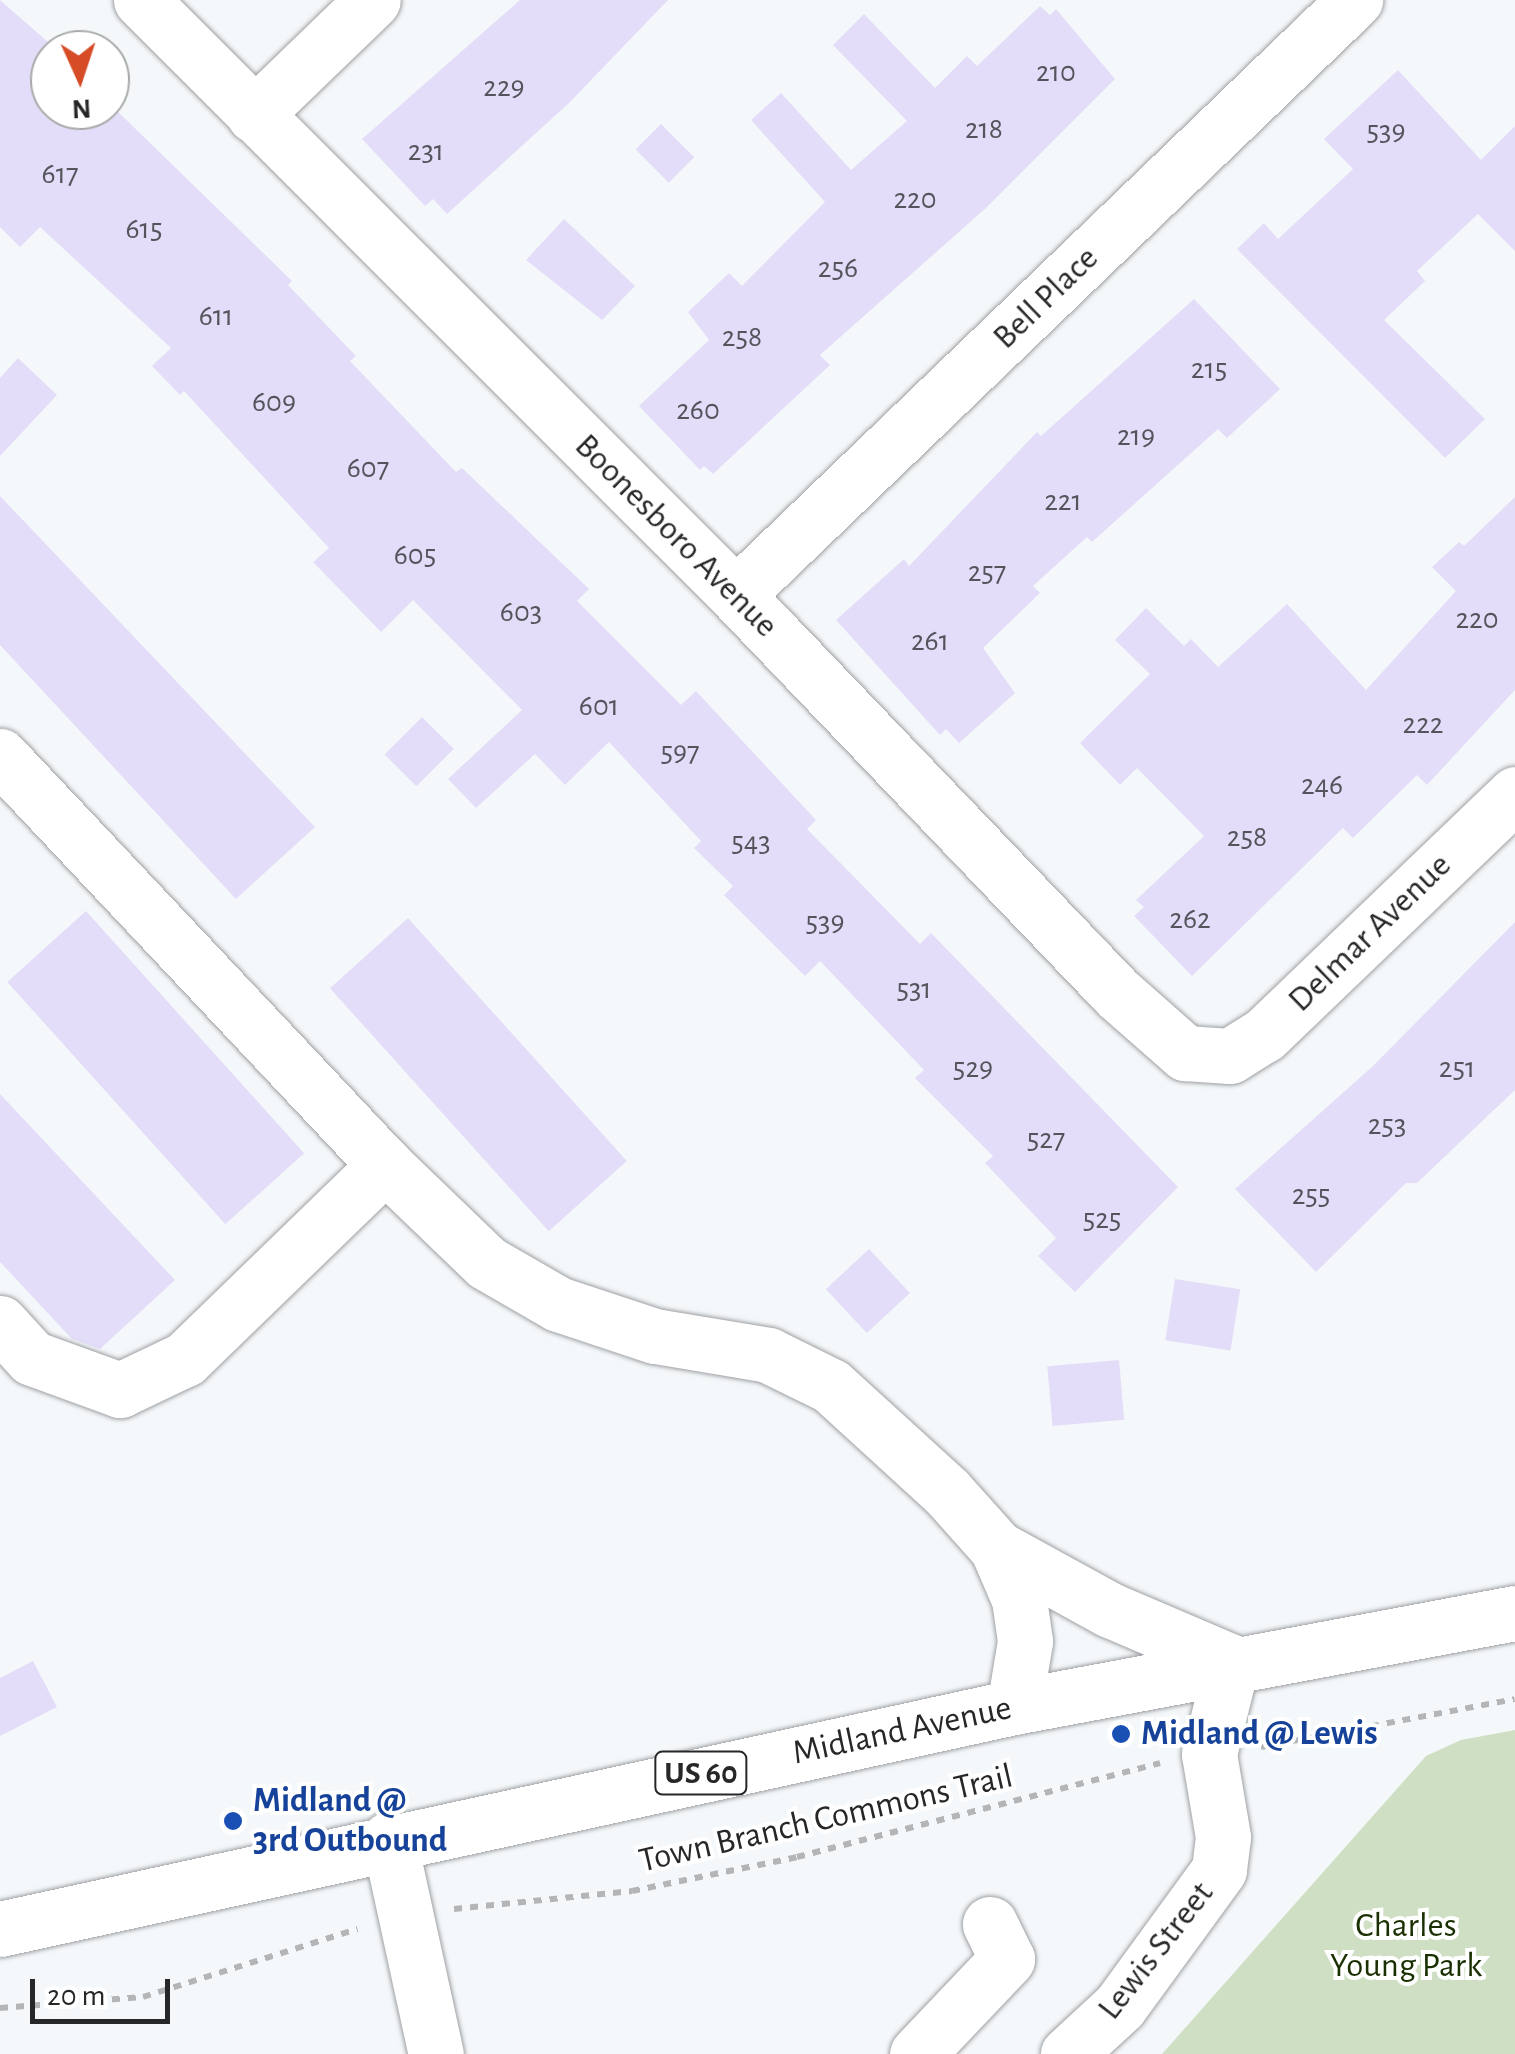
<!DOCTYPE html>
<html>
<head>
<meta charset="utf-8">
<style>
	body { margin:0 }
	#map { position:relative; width:1515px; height:2054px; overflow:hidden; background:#f5f8fa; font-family:"Alegreya Sans",sans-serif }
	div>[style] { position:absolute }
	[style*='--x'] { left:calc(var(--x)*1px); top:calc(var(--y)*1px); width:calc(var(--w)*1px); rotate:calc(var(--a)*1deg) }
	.green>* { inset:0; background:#cfdfc4 }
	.building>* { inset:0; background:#e3ddf9; transform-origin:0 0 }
	.path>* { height:6px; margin-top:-3px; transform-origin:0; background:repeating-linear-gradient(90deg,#b3b5b7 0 8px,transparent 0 16px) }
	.roads { filter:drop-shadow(0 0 2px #9fa1a4) drop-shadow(0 0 2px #9fa1a4) }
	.minor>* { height:55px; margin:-27.5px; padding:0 27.5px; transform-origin:27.5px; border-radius:27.5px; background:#fff }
	.major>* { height:55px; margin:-27.5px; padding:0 27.5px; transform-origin:27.5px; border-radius:27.5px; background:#fff }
	.dots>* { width:28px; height:28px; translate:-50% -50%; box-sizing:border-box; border:5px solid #fff; border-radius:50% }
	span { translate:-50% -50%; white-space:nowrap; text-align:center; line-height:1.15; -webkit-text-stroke:8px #fff; paint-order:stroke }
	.number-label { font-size:30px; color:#55545c }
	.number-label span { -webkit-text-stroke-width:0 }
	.shield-label span { padding:2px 8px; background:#fff; border:2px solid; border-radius:8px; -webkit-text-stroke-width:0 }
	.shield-label { font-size:32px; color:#262728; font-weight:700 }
	.street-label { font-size:35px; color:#262728 }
	.transit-label { font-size:35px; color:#164399; font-weight:700 }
	.left { translate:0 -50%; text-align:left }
	.park-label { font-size:35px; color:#1a3002 }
	.north { position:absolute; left:30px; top:30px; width:100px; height:100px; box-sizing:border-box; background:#fff; border:2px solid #a8a9a9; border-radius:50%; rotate:177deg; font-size:28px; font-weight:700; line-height:40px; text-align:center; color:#262728 }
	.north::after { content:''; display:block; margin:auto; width:35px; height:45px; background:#d54c26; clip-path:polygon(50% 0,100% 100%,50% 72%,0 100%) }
	.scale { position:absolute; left:30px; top:1979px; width:140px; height:45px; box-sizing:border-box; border:5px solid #262728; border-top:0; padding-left:12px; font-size:30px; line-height:35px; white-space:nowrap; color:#262728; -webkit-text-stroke:8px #fff; paint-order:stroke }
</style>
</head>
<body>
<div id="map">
	<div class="green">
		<i style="clip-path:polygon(1515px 1730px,1515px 2054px,1162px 2054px,1426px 1756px,1461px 1740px)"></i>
	</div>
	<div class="building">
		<i style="clip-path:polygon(0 0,57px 50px,50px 50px,50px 110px,110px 110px,110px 104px,292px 281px,288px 285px,356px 356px,350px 361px,456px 472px,462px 468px,589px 589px,577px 601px,681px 705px,696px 691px,816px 820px,807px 829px,920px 944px,931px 933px,1178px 1187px,1075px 1292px,1038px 1256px,1056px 1238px,985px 1163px,993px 1156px,915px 1078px,924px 1070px,820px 961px,805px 976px,724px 895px,733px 886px,694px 848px,701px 841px,609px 742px,565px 785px,535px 754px,476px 808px,448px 779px,522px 710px,413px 600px,381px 632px,313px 562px,329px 548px,184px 391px,180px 395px,152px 366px,171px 348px,40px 227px,20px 247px,0 227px)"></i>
		<i style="clip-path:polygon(520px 0,668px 0,569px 103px,447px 214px,433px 199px,425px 206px,362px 139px)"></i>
		<i style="clip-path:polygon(1040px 6px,1050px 15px,1056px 9px,1115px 79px,986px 208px,820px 355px,830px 365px,713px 474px,704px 466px,700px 470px,639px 406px,709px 340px,688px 312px,729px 273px,742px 286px,825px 202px,751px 120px,781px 93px,851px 170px,907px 121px,833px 45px,864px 14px,935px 88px,967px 56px,977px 66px)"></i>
		<i style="clip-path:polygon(1398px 70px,1481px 160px,1515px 126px,1515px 251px,1478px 214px,1417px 271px,1425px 281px,1384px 320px,1485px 419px,1445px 458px,1237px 249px,1264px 223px,1278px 239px,1353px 169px,1324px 139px)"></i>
		<i style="left:661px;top:124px;width:47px;height:36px;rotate:45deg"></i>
		<i style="clip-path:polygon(564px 219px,635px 286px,602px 320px,526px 260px)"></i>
		<i style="clip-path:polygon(1194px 299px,1280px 389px,1227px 438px,1218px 429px,1092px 542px,1087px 537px,1033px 586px,1040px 593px,983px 648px,1015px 693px,959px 743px,946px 729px,940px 735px,836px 620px,904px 559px,909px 566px,1037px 432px,1041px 436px)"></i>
		<i style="clip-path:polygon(18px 358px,57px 395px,0 456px,0 378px)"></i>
		<i style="clip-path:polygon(0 496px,315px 827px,236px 899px,0 645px)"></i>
		<i style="clip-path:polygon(1515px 497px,1515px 690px,1427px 785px,1417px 775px,1353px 838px,1343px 828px,1192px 976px,1134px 916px,1144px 907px,1136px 900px,1204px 836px,1137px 768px,1120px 785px,1080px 743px,1150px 674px,1115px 640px,1146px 608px,1184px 646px,1191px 639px,1218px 667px,1287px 604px,1366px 690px,1456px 591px,1432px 567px,1459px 542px,1464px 546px)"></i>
		<i style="left:422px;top:717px;width:45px;height:53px;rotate:45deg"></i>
		<i style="left:86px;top:911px;width:326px;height:106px;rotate:48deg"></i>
		<i style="left:408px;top:918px;width:327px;height:105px;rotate:48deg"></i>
		<i style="clip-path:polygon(1515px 922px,1515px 1090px,1417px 1183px,1406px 1183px,1316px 1272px,1235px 1189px,1373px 1066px)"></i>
		<i style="clip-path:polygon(0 1094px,175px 1280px,100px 1349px,72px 1339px,0 1262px)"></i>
		<i style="left:869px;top:1249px;width:60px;height:59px;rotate:47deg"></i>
		<i style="left:1175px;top:1279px;width:66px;height:62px;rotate:9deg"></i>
		<i style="left:1119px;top:1360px;width:60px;height:72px;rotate:85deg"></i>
		<i style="clip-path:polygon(33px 1661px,57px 1707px,0 1736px,0 1678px)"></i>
	</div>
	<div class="path">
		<i style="--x:1261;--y:1747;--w:258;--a:-10.7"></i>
		<i style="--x:454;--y:1909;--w:179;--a:-5.8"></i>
		<i style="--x:632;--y:1891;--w:168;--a:-11.6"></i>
		<i style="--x:797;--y:1857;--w:375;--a:-14.5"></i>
		<i style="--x:0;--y:2008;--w:143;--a:-4.4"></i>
		<i style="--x:143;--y:1997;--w:225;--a:-17.6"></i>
	</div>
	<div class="roads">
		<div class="minor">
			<i style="--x:141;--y:0;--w:841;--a:45"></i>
			<i style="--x:736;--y:595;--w:551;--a:46.25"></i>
			<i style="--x:1117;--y:993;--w:91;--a:41.4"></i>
			<i style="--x:1185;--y:1053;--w:45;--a:3.8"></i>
			<i style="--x:1230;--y:1056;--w:40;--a:-32"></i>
			<i style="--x:1264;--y:1035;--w:348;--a:-43.8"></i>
			<i style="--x:254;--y:115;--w:165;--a:-44"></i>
			<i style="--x:736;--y:595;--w:859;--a:-43.87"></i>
			<i style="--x:0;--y:756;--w:562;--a:46.73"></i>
			<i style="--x:385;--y:1165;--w:141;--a:43.9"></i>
			<i style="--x:487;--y:1263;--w:82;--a:30"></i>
			<i style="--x:558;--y:1304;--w:102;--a:18.3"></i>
			<i style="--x:655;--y:1336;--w:115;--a:9.5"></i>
			<i style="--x:768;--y:1355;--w:70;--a:26.2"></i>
			<i style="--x:831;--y:1386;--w:157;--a:42.4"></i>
			<i style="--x:947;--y:1492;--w:75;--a:48.2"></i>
			<i style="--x:0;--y:1323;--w:47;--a:47.6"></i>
			<i style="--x:32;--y:1358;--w:94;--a:20"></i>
			<i style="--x:120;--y:1390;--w:72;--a:-25.5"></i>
			<i style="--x:185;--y:1359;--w:279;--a:-44.1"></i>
			<i style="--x:1014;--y:1707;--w:67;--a:-80.5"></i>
			<i style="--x:1025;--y:1641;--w:42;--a:-98.1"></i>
			<i style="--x:1019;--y:1599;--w:56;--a:-113.3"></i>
			<i style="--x:997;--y:1548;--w:129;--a:28.8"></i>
			<i style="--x:1110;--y:1610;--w:133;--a:23.1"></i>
			<i style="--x:1232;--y:1662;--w:95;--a:104"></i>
			<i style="--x:1209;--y:1754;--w:84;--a:80.4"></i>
			<i style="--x:1223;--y:1837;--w:33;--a:97"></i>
			<i style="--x:1219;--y:1870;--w:168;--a:126.1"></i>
			<i style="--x:1120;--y:2006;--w:71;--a:137.3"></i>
			<i style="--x:389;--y:1839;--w:220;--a:77.7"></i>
			<i style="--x:917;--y:2054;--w:131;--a:-46.5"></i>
			<i style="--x:1007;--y:1959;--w:39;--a:-116"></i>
		</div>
		<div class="major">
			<i style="--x:0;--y:1929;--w:1038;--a:-12.35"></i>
			<i style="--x:1014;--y:1707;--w:510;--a:-10.63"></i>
		</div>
	</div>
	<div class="dots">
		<i style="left:1121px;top:1734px;background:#1a4fb4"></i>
		<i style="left:233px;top:1821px;background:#1a4fb4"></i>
	</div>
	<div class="number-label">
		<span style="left:1056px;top:72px">210</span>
		<span style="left:504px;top:87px">229</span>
		<span style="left:984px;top:129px">218</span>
		<span style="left:1386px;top:131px">539</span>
		<span style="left:426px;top:151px">231</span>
		<span style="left:60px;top:174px">617</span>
		<span style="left:915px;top:199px">220</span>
		<span style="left:144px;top:229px">615</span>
		<span style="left:838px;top:268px">256</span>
		<span style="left:216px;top:316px">611</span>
		<span style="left:742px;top:337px">258</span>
		<span style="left:1209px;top:369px">215</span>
		<span style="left:274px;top:402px">609</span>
		<span style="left:698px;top:410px">260</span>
		<span style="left:1136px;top:436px">219</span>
		<span style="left:368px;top:468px">607</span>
		<span style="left:1063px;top:501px">221</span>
		<span style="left:415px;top:555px">605</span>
		<span style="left:987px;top:572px">257</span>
		<span style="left:521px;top:612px">603</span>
		<span style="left:1477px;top:619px">220</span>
		<span style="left:930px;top:641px">261</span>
		<span style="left:599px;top:706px">601</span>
		<span style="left:1423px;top:724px">222</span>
		<span style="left:680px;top:752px">597</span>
		<span style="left:1322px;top:785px">246</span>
		<span style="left:1247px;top:837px">258</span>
		<span style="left:751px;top:842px">543</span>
		<span style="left:1190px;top:919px">262</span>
		<span style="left:825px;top:922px">539</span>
		<span style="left:914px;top:989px">531</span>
		<span style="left:973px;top:1068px">529</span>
		<span style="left:1457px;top:1068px">251</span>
		<span style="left:1387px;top:1125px">253</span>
		<span style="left:1046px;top:1139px">527</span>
		<span style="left:1311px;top:1195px">255</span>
		<span style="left:1102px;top:1219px">525</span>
	</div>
	<div class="shield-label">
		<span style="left:701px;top:1773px">US 60</span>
	</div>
	<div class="street-label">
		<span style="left:1046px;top:298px;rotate:-44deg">Bell Place</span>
		<span style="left:676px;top:536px;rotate:45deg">Boonesboro Avenue</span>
		<span style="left:1370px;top:933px;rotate:-44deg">Delmar Avenue</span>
		<span style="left:902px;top:1731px;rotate:-12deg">Midland Avenue</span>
		<span style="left:826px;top:1819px;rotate:-13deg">Town Branch Commons Trail</span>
		<span style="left:1156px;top:1951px;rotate:-52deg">Lewis Street</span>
	</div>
	<div class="transit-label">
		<span class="left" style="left:1141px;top:1734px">Midland @ Lewis</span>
		<span class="left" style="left:253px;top:1821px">Midland @<br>3rd Outbound</span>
	</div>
	<div class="park-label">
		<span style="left:1406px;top:1946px">Charles<br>Young Park</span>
	</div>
	<div class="north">N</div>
	<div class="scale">20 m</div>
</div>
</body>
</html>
